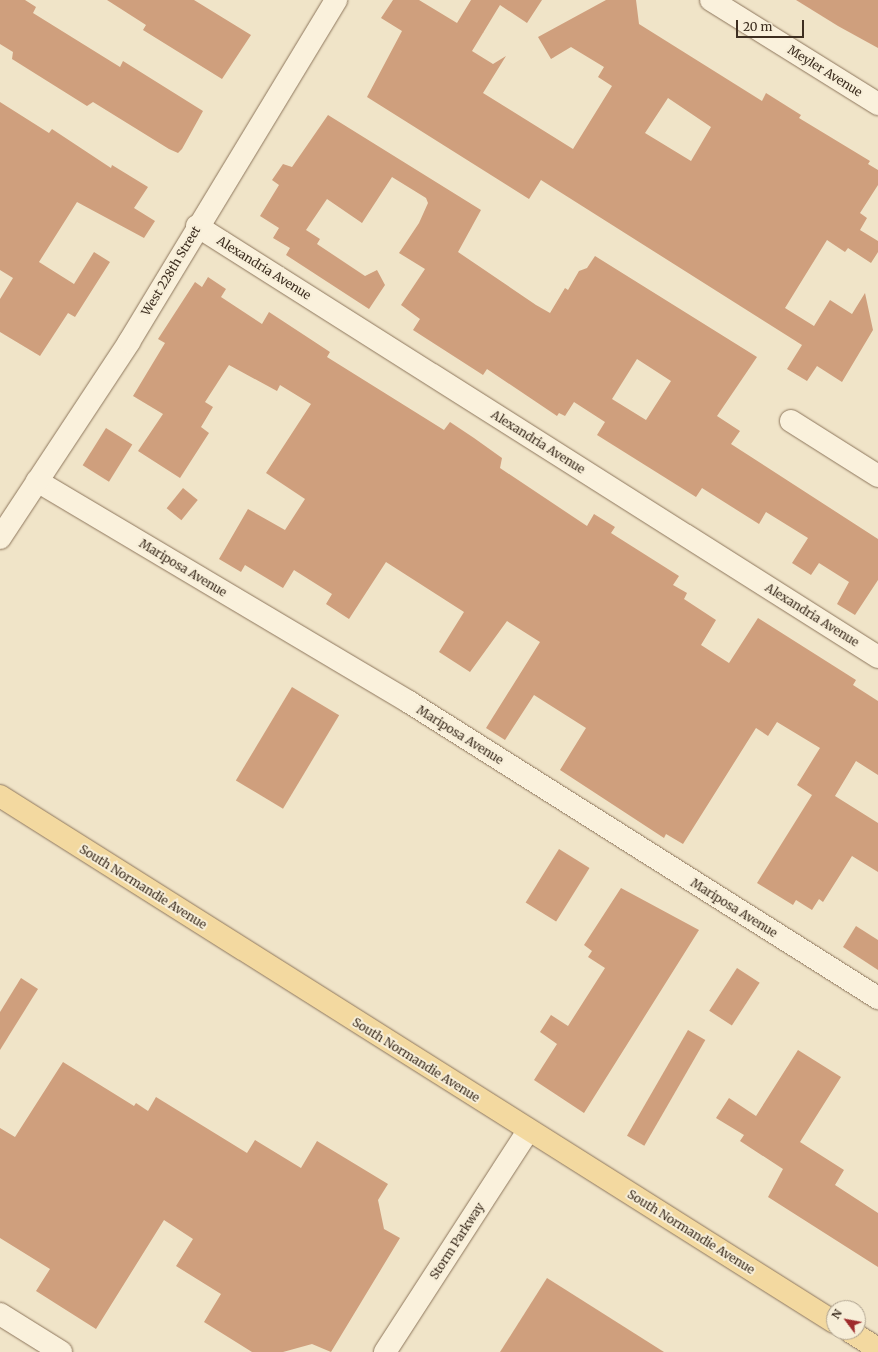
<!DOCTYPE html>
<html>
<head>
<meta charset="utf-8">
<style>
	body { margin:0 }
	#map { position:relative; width:878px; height:1352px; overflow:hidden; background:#f0e4c8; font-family:Merriweather,serif }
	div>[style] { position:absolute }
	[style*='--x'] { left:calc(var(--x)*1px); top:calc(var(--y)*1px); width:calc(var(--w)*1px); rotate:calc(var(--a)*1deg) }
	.building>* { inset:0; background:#cf9f7d; transform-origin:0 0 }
	.roads { filter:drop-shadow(0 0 1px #8d765c) drop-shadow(0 0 1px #8d765c) }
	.minor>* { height:22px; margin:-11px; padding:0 11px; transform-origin:11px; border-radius:11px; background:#faf1dc }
	.major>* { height:22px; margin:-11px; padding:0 11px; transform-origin:11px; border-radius:11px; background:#f3d9a0 }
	span { translate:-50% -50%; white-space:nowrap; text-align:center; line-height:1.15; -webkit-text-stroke:4px #f7eed8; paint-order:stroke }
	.street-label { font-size:12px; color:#3d2e20 }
	.north { position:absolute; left:826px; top:1300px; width:40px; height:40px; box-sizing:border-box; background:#f7eed8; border:1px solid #ada18e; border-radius:50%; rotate:302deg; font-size:11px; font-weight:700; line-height:16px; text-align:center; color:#3d2e20 }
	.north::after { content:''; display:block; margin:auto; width:14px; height:18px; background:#9e2a2b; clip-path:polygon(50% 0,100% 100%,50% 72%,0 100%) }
	.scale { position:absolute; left:736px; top:20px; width:68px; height:18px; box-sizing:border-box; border:2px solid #3d2e20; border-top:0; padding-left:5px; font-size:12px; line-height:14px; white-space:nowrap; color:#3d2e20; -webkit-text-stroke:3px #f7eed8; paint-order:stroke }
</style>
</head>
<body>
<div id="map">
	<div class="building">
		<i style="clip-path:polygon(0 0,25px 0,36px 7px,33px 13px,120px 67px,123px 61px,203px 111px,182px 149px,178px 153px,169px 149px,93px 102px,87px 106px,12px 59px,13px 52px,0 44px)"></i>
		<i style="clip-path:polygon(107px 0,194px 0,251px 35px,222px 79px,143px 30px,146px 25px)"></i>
		<i style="clip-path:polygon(evenodd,393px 0,419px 0,457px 23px,471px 0,542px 0,527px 23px,500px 5px,472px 51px,493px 64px,506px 56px,483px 93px,573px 149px,612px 86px,598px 77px,604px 67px,571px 47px,551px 59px,538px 37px,606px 0,636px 0,639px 24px,762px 101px,766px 93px,801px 115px,799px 118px,870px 161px,868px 164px,878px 170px,878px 185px,860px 213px,867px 218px,860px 230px,878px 241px,878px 252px,871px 263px,848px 248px,845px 252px,827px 240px,785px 308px,814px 326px,830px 300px,852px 314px,865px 293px,873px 330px,842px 382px,817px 366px,807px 381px,787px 369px,802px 345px,541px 180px,529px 199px,367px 97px,402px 31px,381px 18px,393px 0,668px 98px,711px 127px,691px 161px,645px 133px,668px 98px)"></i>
		<i style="clip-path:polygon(796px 0,878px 0,878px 48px,838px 26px)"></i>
		<i style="clip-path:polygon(0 102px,49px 133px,52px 129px,111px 168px,112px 165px,148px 187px,134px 208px,155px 221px,144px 238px,77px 202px,39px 262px,74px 284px,94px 252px,110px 262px,75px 317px,68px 313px,40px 356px,0 332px,0 299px,13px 278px,0 270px)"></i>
		<i style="clip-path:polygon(evenodd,328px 115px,481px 210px,458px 252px,536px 305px,550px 313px,565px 288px,568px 290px,579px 271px,587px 268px,595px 256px,757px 357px,717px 416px,740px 431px,731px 444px,878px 539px,878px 580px,855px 615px,837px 604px,849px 582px,819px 563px,811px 575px,792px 563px,808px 538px,766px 512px,759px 524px,702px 488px,696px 497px,597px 435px,605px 422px,574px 402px,565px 416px,559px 413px,557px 416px,487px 369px,483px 375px,413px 330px,420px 319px,401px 305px,425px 269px,399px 253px,419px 223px,428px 203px,426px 198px,392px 177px,362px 223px,327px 199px,306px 230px,320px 239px,317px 244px,365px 276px,377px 270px,385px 285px,369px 309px,286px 255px,290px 248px,273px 238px,279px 228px,260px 216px,279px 185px,272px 180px,283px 164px,292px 167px,328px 115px,637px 359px,671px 381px,646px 420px,612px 399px,637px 359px)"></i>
		<i style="clip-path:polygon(208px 277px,226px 289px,221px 297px,262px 324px,269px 312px,330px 352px,327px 357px,444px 430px,450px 422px,474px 438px,502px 458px,500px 468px,587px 526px,594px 514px,615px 527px,611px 533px,679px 576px,673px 585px,687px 593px,684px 599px,716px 620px,701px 645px,729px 663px,758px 618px,856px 680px,853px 685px,878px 701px,878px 775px,856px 761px,835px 796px,878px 823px,878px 872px,852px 856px,823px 902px,819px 899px,812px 910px,796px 900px,793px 905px,757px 883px,812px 795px,797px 785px,820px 748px,777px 722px,768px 736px,756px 728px,683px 844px,666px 834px,664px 838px,560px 770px,586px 728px,534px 695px,505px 740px,486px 728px,540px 642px,507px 621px,470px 672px,439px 652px,464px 612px,386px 562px,349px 619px,326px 604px,332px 594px,294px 570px,283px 588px,245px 565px,241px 572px,219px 559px,248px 509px,285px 530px,305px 499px,266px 473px,311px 404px,280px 385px,277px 391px,229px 365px,205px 402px,213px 407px,201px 427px,209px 433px,180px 478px,138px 451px,163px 414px,133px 396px,165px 343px,158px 339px,195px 282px,202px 287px)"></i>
		<i style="left:106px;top:428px;width:31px;height:44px;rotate:32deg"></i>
		<i style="left:183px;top:488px;width:19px;height:26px;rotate:39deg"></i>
		<i style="left:292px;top:687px;width:55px;height:109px;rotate:31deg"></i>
		<i style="left:559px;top:849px;width:36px;height:63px;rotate:32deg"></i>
		<i style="clip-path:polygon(621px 888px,699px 930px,584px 1113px,534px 1080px,557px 1044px,540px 1032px,551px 1015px,568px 1026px,605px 968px,588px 957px,592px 951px,584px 945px)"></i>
		<i style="clip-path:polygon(856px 926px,878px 940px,878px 970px,843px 947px)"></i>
		<i style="left:737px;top:968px;width:27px;height:51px;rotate:33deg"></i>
		<i style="clip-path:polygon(21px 978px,38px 989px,0 1050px,0 1012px)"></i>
		<i style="left:688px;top:1030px;width:20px;height:122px;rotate:30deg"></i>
		<i style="clip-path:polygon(798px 1050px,841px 1077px,800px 1142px,844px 1170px,835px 1185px,878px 1213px,878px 1267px,768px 1197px,783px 1169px,740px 1141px,744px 1135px,716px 1118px,729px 1098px,756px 1116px)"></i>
		<i style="clip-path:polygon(63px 1062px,134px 1106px,136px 1103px,148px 1111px,156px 1097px,247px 1153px,255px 1140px,301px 1168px,317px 1141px,388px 1184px,378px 1200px,384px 1229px,400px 1238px,331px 1352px,312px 1344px,283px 1352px,252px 1352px,204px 1322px,221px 1294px,176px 1266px,193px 1239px,164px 1220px,96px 1329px,36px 1291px,50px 1269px,0 1238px,0 1128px,15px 1137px)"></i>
		<i style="clip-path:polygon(547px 1278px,664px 1352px,500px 1352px)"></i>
	</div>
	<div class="roads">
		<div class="minor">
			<i style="--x:711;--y:0;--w:197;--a:31.9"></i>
			<i style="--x:197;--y:226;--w:806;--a:32.33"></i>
			<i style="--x:791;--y:421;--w:103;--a:32.3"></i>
			<i style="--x:37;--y:481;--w:433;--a:30.7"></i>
			<i style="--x:409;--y:702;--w:555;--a:32.26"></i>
			<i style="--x:0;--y:538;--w:235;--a:-56.6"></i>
			<i style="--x:129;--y:342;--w:400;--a:-58.8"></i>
			<i style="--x:0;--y:1314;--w:72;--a:31.9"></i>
			<i style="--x:385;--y:1352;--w:263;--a:-57.1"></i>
		</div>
		<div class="major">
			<i style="--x:0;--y:796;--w:986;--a:32.24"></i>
			<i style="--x:851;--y:1332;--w:32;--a:32"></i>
		</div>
	</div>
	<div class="street-label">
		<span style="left:825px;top:71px;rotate:32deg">Meyler Avenue</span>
		<span style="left:264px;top:268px;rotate:32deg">Alexandria Avenue</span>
		<span style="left:171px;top:271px;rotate:-59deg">West 228th Street</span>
		<span style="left:538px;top:442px;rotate:32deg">Alexandria Avenue</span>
		<span style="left:183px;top:568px;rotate:31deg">Mariposa Avenue</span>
		<span style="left:812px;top:615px;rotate:32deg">Alexandria Avenue</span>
		<span style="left:460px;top:735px;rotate:32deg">Mariposa Avenue</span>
		<span style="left:143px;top:887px;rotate:32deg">South Normandie Avenue</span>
		<span style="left:734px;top:908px;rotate:32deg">Mariposa Avenue</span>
		<span style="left:416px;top:1060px;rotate:32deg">South Normandie Avenue</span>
		<span style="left:691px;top:1232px;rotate:32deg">South Normandie Avenue</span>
		<span style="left:457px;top:1241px;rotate:-57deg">Storm Parkway</span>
	</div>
	<div class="north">N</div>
	<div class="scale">20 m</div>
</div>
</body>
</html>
